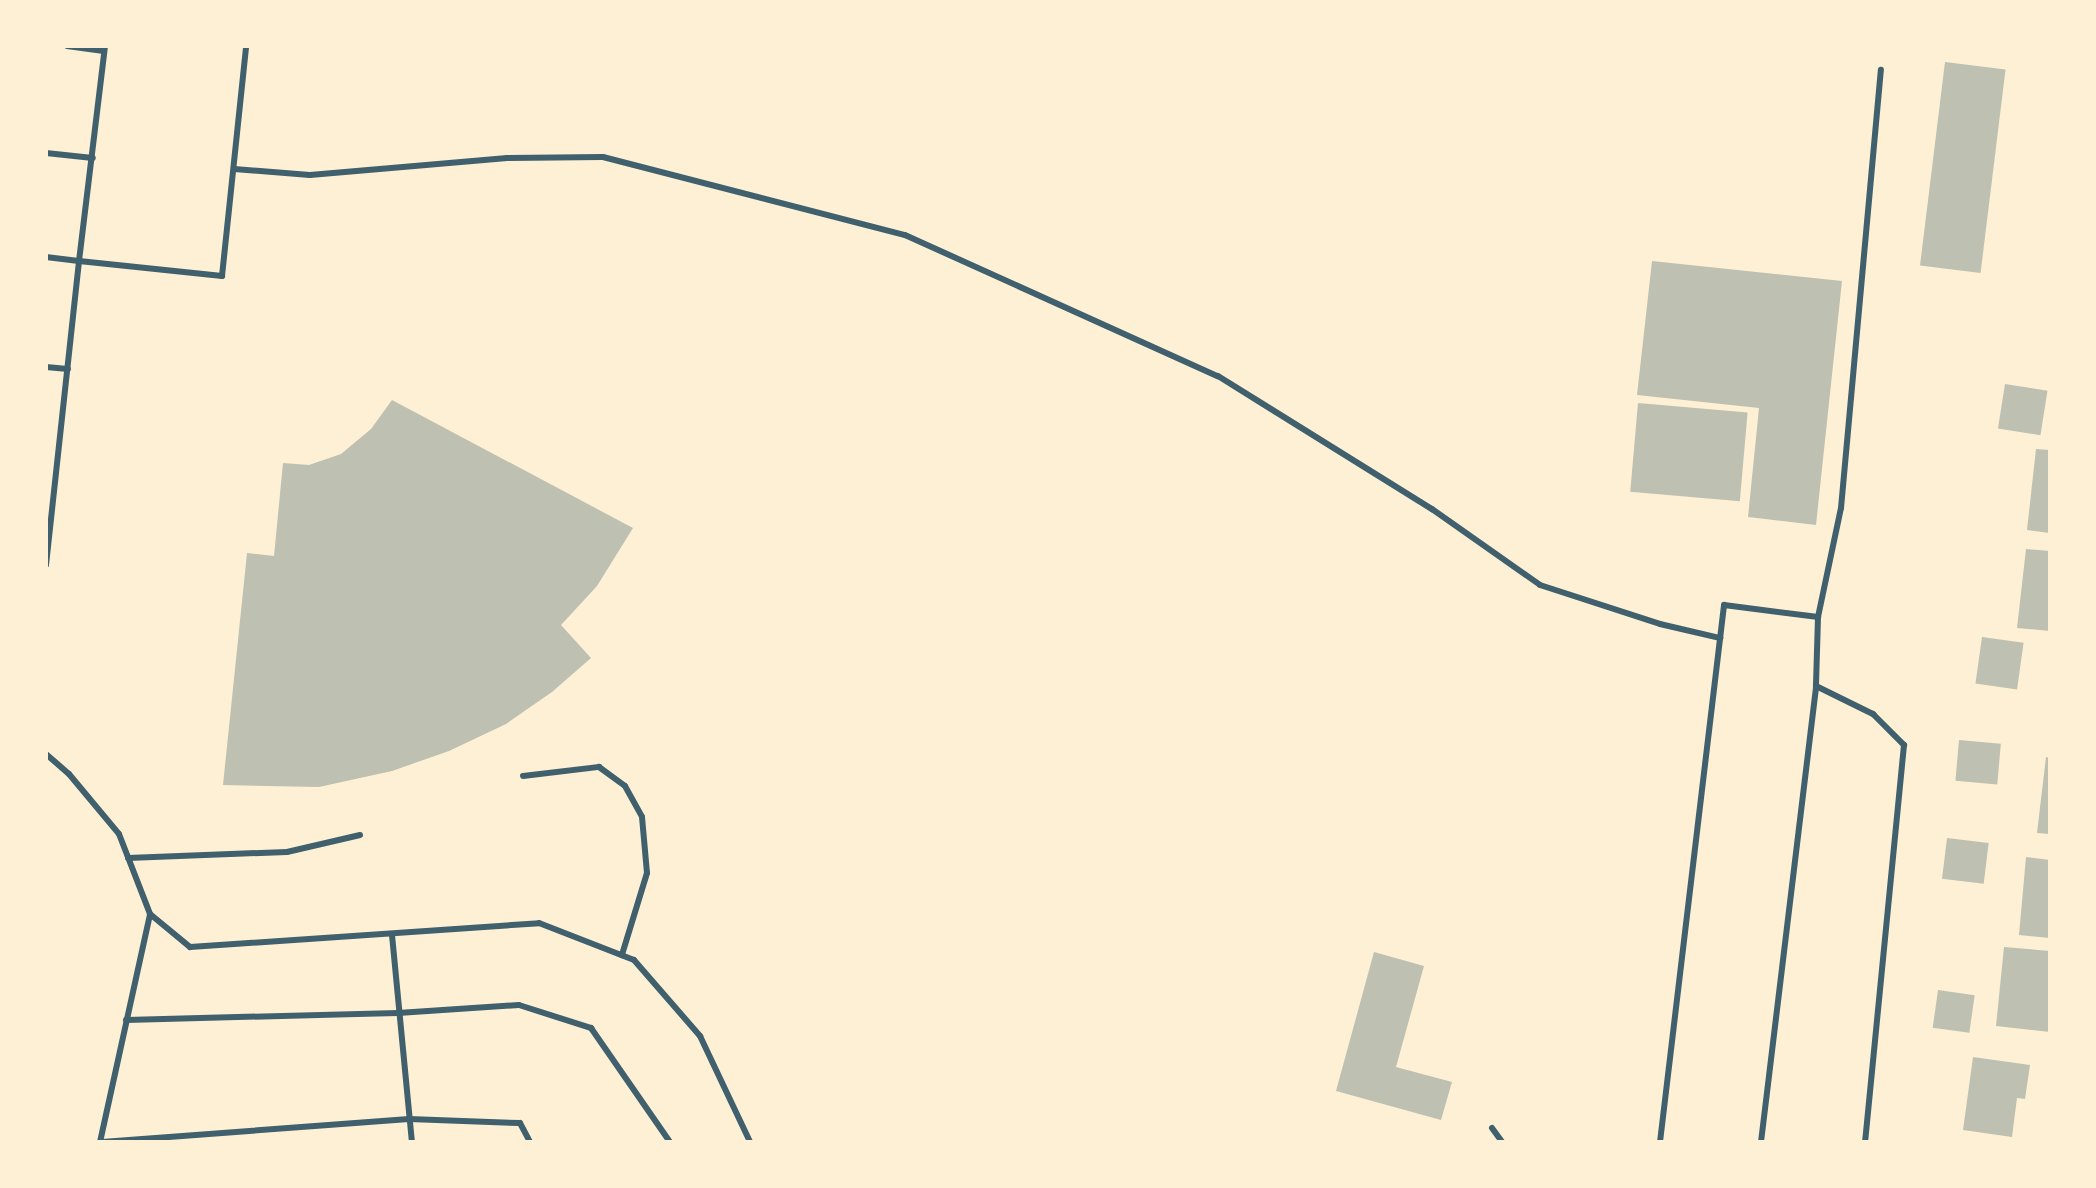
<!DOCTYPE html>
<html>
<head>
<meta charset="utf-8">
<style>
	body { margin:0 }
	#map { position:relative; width:2096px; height:1188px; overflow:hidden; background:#fdf0d5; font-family:"Fira Sans",sans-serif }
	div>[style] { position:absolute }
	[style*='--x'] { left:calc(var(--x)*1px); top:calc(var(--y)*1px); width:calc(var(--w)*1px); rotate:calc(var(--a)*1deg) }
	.building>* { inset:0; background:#bec0b2; transform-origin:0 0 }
	.service>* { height:6px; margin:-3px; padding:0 3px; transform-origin:3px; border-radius:3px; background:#3f606c }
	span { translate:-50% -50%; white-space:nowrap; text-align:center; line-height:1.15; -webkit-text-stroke:6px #fdf0d5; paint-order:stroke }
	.frame { position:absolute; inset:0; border:48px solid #fdf0d5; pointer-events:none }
</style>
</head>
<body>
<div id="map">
	<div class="building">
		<i style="left:1945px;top:62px;width:61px;height:205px;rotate:7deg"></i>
		<i style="clip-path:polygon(1652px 261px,1842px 281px,1816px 525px,1748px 517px,1759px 408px,1637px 395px)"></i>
		<i style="left:2005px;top:384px;width:43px;height:45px;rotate:9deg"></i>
		<i style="clip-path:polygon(392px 400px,633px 528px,597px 586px,561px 625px,591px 658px,552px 692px,506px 724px,449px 751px,392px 771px,319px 787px,223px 785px,247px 553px,274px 556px,283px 463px,309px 465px,341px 454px,371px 429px)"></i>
		<i style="left:1638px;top:403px;width:110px;height:89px;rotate:5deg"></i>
		<i style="clip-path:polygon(2036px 449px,2050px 450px,2050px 533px,2027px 530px)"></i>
		<i style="clip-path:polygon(2026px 549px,2050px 551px,2050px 631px,2017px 628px)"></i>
		<i style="left:1982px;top:637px;width:42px;height:47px;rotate:8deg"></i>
		<i style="left:1959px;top:740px;width:42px;height:41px;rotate:5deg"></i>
		<i style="clip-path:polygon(2046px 757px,2050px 758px,2050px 834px,2037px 833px)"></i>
		<i style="left:1947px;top:838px;width:42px;height:41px;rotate:7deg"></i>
		<i style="clip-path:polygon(2026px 857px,2050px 860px,2050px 938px,2019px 935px)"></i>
		<i style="clip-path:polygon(2004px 947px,2050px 951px,2050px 1032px,1996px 1026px)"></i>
		<i style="clip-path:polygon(1374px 952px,1424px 966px,1396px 1067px,1452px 1082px,1441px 1120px,1336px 1091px)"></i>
		<i style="left:1938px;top:990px;width:37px;height:38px;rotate:8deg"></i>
		<i style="clip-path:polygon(1973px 1057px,2030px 1065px,2025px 1099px,2017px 1098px,2012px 1137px,1963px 1130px)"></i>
	</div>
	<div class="service">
		<i style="--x:67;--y:46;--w:37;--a:8"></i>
		<i style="--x:46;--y:153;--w:47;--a:6.1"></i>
		<i style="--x:234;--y:169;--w:76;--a:4.5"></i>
		<i style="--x:310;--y:175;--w:198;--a:-4.9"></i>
		<i style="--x:507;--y:158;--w:96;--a:-0.6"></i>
		<i style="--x:603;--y:157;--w:312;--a:14.5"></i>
		<i style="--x:905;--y:235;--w:343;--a:24.3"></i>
		<i style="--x:1218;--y:376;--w:252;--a:31.9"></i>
		<i style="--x:1432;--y:509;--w:132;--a:35.1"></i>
		<i style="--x:1540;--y:585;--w:126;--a:18"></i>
		<i style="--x:1660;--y:624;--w:62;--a:13.1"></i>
		<i style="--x:46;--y:257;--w:33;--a:7"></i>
		<i style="--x:79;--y:261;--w:217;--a:-83.1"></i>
		<i style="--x:46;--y:367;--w:22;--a:5"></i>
		<i style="--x:46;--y:565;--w:306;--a:-83.8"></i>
		<i style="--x:79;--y:261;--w:144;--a:6"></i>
		<i style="--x:222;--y:276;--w:231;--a:-84"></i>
		<i style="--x:1818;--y:617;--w:111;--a:-78.1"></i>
		<i style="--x:1841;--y:508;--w:440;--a:-84.8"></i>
		<i style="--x:46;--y:754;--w:30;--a:41"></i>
		<i style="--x:69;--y:774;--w:78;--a:50.2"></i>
		<i style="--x:119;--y:834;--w:86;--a:68.8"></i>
		<i style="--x:150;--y:914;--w:52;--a:39.5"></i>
		<i style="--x:190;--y:947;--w:350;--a:-3.9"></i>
		<i style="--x:539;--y:923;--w:102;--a:21.3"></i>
		<i style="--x:634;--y:960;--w:101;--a:49"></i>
		<i style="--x:700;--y:1036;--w:117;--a:64.7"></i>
		<i style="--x:523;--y:776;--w:77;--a:-6.8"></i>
		<i style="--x:599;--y:767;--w:32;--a:36"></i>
		<i style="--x:625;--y:786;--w:35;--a:61"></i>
		<i style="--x:642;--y:817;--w:56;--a:84.9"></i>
		<i style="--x:647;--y:873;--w:86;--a:107"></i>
		<i style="--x:128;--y:858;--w:159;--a:-2.2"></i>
		<i style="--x:287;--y:852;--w:75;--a:-13.1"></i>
		<i style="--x:392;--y:935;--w:208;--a:84.5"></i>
		<i style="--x:126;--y:1020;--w:272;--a:-1.5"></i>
		<i style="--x:398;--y:1013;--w:121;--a:-3.8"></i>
		<i style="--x:519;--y:1005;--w:76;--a:17.7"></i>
		<i style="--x:591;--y:1028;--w:139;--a:55.3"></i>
		<i style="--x:1492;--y:1128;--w:17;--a:54"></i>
		<i style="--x:100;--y:1142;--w:233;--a:-77.6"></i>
		<i style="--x:102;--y:1142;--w:308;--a:-4.3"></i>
		<i style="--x:409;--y:1119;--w:111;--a:2.1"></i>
		<i style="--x:520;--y:1123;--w:21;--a:62"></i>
		<i style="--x:1660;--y:1142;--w:541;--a:-83.2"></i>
		<i style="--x:1724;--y:605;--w:95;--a:7.3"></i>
		<i style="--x:1818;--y:617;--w:69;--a:91.7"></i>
		<i style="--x:1816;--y:686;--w:64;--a:26.2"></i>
		<i style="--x:1873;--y:714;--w:44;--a:45"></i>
		<i style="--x:1904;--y:745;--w:399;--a:95.6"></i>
		<i style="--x:1761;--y:1142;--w:459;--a:-83.1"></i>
	</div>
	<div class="frame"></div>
</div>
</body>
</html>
